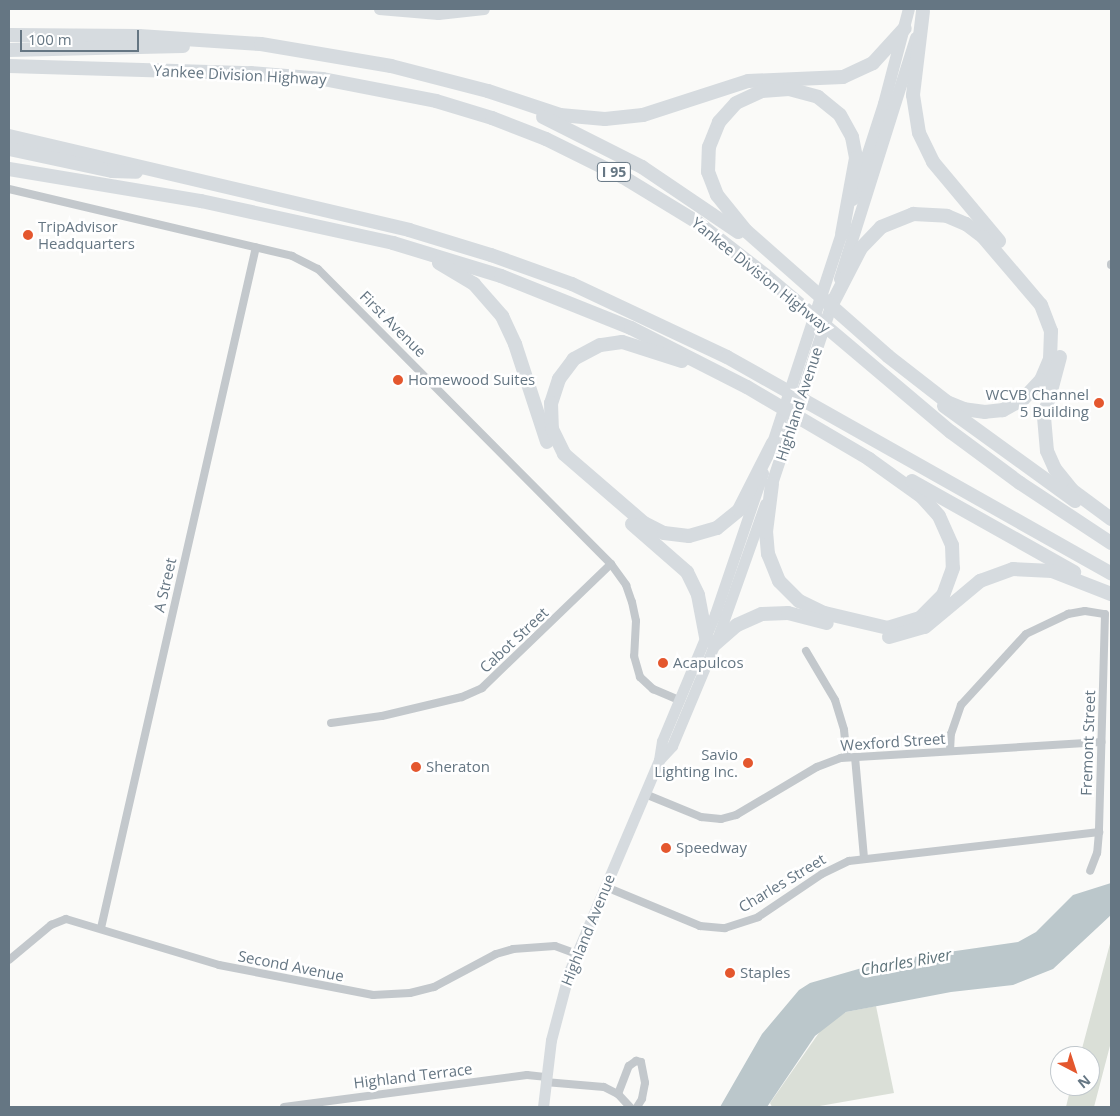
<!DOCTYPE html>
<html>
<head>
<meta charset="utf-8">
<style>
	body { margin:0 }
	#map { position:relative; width:1120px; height:1116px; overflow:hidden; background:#fafaf8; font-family:"Open Sans",sans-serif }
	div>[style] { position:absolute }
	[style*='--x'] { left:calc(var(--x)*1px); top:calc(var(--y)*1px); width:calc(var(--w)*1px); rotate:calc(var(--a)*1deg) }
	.green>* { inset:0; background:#dadfd7 }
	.water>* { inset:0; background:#bbc7cb }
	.minor>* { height:8px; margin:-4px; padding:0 4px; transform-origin:4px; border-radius:4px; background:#c3c8cc }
	.secondary>* { height:11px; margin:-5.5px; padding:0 5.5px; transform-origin:5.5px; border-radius:5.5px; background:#d6dbdf }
	.primary>* { height:12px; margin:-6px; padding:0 6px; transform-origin:6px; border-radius:6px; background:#d6dbdf }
	.motorway>* { height:14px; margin:-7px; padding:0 7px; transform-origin:7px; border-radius:7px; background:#d6dbdf }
	.dots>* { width:14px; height:14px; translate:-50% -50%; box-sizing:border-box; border:2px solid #fff; border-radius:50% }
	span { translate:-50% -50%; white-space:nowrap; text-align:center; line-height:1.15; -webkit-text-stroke:5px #fff; paint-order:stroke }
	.shield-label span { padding:1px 4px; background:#fff; border:1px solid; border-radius:4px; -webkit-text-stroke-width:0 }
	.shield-label { font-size:14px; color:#657683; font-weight:700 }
	.street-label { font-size:15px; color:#657683 }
	.poi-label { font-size:15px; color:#657683 }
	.left { translate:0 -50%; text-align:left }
	.right { translate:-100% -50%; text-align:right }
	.water-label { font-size:16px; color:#60757c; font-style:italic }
	.frame { position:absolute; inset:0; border:10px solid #657683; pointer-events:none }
	.north { position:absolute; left:1050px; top:1046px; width:50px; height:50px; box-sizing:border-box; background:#fff; border:1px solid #c1c8cd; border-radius:50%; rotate:140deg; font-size:14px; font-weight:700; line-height:20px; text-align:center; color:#657683 }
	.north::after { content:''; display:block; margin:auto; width:18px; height:22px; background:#e4572e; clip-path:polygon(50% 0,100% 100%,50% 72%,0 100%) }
	.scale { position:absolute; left:20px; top:30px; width:119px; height:22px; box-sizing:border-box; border:2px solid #657683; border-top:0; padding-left:6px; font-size:15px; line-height:18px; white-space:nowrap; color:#657683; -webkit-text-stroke:4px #fff; paint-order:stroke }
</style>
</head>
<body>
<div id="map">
	<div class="green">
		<i style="clip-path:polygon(1111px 940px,1111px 1042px,1094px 1107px,1066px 1107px,1071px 1086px,1090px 1086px,1090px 1056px,1080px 1056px)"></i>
		<i style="clip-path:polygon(876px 1006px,894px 1093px,814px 1107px,772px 1107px,770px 1103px,823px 1027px,846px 1012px)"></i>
	</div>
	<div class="water">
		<i style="clip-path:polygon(1111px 883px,1111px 915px,1053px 969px,1013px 985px,951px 992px,846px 1012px,815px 1036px,767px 1107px,720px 1107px,762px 1034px,799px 990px,810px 983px,886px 961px,1018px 942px,1036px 932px,1073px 895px)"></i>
	</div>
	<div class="minor">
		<i style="--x:9;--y:189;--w:291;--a:13.3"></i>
		<i style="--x:292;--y:256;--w:29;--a:27"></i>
		<i style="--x:318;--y:269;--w:416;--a:45.2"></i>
		<i style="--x:611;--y:564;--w:26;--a:54"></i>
		<i style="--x:626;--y:585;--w:18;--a:71"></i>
		<i style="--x:632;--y:602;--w:19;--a:78"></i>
		<i style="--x:636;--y:621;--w:35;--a:93"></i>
		<i style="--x:634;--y:656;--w:22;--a:74"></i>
		<i style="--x:640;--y:677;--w:18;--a:43"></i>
		<i style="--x:653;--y:689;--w:30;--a:23"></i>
		<i style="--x:1111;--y:265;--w:1;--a:-90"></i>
		<i style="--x:806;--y:651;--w:57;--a:59.4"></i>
		<i style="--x:835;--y:700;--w:31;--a:73"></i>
		<i style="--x:844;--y:730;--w:27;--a:84"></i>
		<i style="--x:331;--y:723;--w:51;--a:-7.8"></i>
		<i style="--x:382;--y:716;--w:82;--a:-13.4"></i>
		<i style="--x:462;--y:697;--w:22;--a:-24"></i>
		<i style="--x:482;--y:688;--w:179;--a:-43.9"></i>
		<i style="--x:950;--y:751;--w:17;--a:-87"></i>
		<i style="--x:951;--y:734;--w:31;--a:-71"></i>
		<i style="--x:961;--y:705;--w:96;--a:-47.5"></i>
		<i style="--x:1026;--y:634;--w:47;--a:-25.5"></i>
		<i style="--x:1068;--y:614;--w:17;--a:-10"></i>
		<i style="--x:1085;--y:611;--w:20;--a:9"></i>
		<i style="--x:1105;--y:614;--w:218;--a:91.6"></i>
		<i style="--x:1099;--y:832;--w:21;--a:95"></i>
		<i style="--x:1097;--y:853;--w:19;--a:111"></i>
		<i style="--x:855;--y:757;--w:101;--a:84.9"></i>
		<i style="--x:645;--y:794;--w:61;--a:22.3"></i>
		<i style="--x:701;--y:817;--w:20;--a:6"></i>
		<i style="--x:721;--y:819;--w:16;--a:-15"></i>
		<i style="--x:736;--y:815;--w:94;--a:-30.7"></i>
		<i style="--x:817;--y:767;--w:26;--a:-21"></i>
		<i style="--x:841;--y:758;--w:261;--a:-3.5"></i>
		<i style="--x:606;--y:887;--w:102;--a:22.5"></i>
		<i style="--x:700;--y:926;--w:25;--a:5"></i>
		<i style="--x:725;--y:928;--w:35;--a:-18"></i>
		<i style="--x:758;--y:917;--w:77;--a:-33.9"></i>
		<i style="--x:822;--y:874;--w:30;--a:-26"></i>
		<i style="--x:849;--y:861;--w:252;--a:-6.6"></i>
		<i style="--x:101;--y:928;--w:698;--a:-77.18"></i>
		<i style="--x:9;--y:960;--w:55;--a:-39.8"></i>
		<i style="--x:51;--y:925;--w:16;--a:-22"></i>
		<i style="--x:66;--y:919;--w:160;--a:16.7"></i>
		<i style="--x:219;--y:965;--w:157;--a:11"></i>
		<i style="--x:373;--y:995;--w:37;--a:-3"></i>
		<i style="--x:410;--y:993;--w:25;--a:-14"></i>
		<i style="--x:434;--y:987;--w:70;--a:-28"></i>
		<i style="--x:496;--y:954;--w:18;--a:-16"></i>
		<i style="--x:513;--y:949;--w:42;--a:-4.1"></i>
		<i style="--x:555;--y:946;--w:23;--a:20"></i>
		<i style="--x:545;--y:1082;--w:59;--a:4.8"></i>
		<i style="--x:604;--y:1087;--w:16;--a:27"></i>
		<i style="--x:618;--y:1094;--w:18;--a:47"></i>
		<i style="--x:618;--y:1094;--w:30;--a:-69"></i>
		<i style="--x:629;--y:1066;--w:9;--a:-36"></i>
		<i style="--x:636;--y:1061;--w:5;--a:11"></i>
		<i style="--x:641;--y:1062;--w:21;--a:79"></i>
		<i style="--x:645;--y:1083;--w:16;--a:101"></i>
		<i style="--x:642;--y:1099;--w:9;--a:122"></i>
		<i style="--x:284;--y:1107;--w:245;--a:-7.5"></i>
		<i style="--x:527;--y:1075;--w:18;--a:6"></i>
	</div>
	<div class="secondary">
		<i style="--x:379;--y:9;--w:59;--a:4.8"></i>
		<i style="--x:438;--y:14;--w:46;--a:-6.2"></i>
		<i style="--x:659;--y:760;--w:19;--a:-47"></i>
		<i style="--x:672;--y:746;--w:125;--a:-67.3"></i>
		<i style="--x:720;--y:631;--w:135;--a:-70.5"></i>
		<i style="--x:543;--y:1107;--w:67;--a:-83.2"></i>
		<i style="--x:551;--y:1040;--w:70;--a:-75.2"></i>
		<i style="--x:569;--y:972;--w:230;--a:-67"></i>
		<i style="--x:659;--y:760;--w:19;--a:-81"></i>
		<i style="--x:662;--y:741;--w:138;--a:-67.3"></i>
		<i style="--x:715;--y:614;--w:149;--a:-71.2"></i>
	</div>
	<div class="primary">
		<i style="--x:853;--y:200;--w:101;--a:-72.1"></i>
		<i style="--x:884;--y:104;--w:98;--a:-75.3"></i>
		<i style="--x:840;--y:279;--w:253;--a:-72.5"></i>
		<i style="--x:773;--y:443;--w:231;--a:-71.8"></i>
		<i style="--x:772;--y:484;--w:196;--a:-71.6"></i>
	</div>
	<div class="motorway">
		<i style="--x:923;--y:11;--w:85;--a:96.8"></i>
		<i style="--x:913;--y:95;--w:38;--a:81"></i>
		<i style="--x:919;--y:133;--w:32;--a:64"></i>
		<i style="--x:933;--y:162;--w:103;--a:50.1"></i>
		<i style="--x:9;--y:35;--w:130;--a:0.4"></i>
		<i style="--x:139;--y:36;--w:122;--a:3.8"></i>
		<i style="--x:261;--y:44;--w:132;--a:9.6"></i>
		<i style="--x:391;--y:66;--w:100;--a:14.5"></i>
		<i style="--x:488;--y:91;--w:76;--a:18.4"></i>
		<i style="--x:560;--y:115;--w:45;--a:5.1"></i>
		<i style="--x:605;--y:119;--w:38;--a:-6"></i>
		<i style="--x:643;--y:115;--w:110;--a:-17.9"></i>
		<i style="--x:748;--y:81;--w:95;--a:-2.4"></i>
		<i style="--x:843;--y:77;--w:33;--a:-25"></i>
		<i style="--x:873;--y:63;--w:47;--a:-47.6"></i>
		<i style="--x:9;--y:50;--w:174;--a:-1.3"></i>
		<i style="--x:9;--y:66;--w:242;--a:1.7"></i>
		<i style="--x:251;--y:73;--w:72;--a:4.8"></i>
		<i style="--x:323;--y:79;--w:115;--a:11"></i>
		<i style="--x:436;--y:101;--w:59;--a:16.9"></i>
		<i style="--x:492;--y:118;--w:58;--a:21.3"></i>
		<i style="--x:546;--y:139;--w:86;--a:26.3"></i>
		<i style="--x:623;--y:177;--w:87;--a:31.3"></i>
		<i style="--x:697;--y:222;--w:86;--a:37.9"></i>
		<i style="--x:765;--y:275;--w:243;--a:40.2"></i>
		<i style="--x:951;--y:432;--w:86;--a:36.5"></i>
		<i style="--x:1020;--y:483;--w:109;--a:33.4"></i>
		<i style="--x:543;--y:117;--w:111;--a:26.8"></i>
		<i style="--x:642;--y:167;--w:116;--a:34.1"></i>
		<i style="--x:9;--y:136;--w:411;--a:13.2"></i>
		<i style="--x:409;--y:230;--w:86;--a:17"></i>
		<i style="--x:491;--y:255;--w:86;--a:19.7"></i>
		<i style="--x:572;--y:284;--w:171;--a:25.2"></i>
		<i style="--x:727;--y:357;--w:441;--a:29.4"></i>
		<i style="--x:9;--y:149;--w:105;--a:12.1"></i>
		<i style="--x:112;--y:171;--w:24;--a:2"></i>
		<i style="--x:9;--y:169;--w:195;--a:9.5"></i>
		<i style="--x:201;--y:201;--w:197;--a:12.3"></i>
		<i style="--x:393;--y:243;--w:113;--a:17"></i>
		<i style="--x:501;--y:276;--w:140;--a:21.8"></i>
		<i style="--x:631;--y:328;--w:130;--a:27"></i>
		<i style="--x:747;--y:387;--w:142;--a:30.5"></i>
		<i style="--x:869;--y:459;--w:65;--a:35.6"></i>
		<i style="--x:922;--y:497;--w:25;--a:48"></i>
		<i style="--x:939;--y:516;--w:32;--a:66"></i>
		<i style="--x:952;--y:545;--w:23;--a:88"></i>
		<i style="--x:953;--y:568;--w:29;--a:110"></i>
		<i style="--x:943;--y:595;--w:33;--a:135"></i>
		<i style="--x:920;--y:618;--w:34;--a:163"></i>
		<i style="--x:888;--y:628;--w:66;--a:-166.8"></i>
		<i style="--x:824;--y:613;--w:28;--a:-154"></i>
		<i style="--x:799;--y:601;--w:28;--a:-135"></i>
		<i style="--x:779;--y:581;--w:29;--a:-112"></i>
		<i style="--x:768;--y:554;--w:22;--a:-95"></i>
		<i style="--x:766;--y:532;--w:48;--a:-82.9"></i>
		<i style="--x:439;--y:263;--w:41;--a:31"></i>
		<i style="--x:474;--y:284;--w:43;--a:48.8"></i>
		<i style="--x:502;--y:316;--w:31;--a:65"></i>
		<i style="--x:515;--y:344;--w:103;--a:71.9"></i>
		<i style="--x:831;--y:306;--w:65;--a:-62.7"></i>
		<i style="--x:861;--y:248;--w:29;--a:-46"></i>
		<i style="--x:881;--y:227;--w:35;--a:-22"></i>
		<i style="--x:913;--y:214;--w:34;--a:3"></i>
		<i style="--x:947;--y:216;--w:21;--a:23"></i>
		<i style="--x:966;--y:224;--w:21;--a:37"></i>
		<i style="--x:983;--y:237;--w:89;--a:49.5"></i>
		<i style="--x:1041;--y:305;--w:28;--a:69"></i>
		<i style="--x:1051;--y:331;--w:28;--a:92"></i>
		<i style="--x:1050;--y:359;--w:23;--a:113"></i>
		<i style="--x:1041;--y:380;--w:26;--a:133"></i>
		<i style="--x:1023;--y:399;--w:23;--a:151"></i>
		<i style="--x:1003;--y:410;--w:18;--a:174"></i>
		<i style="--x:985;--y:412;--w:21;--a:-172"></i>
		<i style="--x:964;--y:409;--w:18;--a:-158"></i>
		<i style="--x:947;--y:402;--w:75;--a:-142.1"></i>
		<i style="--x:888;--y:356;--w:189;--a:-138.6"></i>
		<i style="--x:746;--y:231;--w:46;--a:-128.9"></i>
		<i style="--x:717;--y:195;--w:25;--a:-111"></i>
		<i style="--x:708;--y:172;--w:25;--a:-88"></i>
		<i style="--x:709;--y:147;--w:27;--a:-68"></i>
		<i style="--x:719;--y:122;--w:25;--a:-48"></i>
		<i style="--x:736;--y:103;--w:29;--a:-25"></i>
		<i style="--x:762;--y:91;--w:27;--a:-4"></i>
		<i style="--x:789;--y:89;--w:30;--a:15"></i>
		<i style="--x:818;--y:97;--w:28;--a:39"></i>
		<i style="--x:840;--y:115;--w:25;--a:61"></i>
		<i style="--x:852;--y:137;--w:21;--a:79"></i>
		<i style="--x:856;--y:158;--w:77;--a:100.4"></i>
		<i style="--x:1060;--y:357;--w:62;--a:104.9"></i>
		<i style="--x:1044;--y:417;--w:34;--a:85"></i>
		<i style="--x:1047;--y:451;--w:20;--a:66"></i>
		<i style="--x:1055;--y:469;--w:27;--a:51"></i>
		<i style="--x:1072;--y:490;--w:49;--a:36.6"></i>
		<i style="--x:682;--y:361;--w:63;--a:-162.4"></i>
		<i style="--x:622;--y:342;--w:22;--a:172"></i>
		<i style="--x:600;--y:345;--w:30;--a:152"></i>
		<i style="--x:574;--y:359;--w:25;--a:127"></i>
		<i style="--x:559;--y:379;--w:25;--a:108"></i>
		<i style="--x:551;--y:403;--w:26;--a:88"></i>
		<i style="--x:552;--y:429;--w:28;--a:64"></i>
		<i style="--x:564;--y:454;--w:106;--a:40.8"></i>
		<i style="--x:644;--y:523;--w:22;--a:27"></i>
		<i style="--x:664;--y:533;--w:25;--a:7"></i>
		<i style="--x:689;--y:536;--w:29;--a:-16"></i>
		<i style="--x:717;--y:528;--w:28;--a:-39"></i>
		<i style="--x:739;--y:510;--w:75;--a:-63.1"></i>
		<i style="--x:944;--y:406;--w:162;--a:35.9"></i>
		<i style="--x:912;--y:481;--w:186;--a:29.3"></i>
		<i style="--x:632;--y:524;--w:73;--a:41.1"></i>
		<i style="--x:687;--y:572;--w:25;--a:64"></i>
		<i style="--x:698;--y:595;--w:43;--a:79.2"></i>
		<i style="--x:889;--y:637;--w:37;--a:-16"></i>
		<i style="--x:925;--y:627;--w:72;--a:-39.9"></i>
		<i style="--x:980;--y:581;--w:35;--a:-20"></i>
		<i style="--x:1013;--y:569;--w:39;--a:3"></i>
		<i style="--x:1052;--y:571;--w:63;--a:21.3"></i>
		<i style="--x:714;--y:645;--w:30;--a:-41"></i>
		<i style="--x:737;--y:625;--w:27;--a:-24"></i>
		<i style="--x:762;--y:614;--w:26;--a:-2"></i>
		<i style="--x:788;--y:613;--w:40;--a:14.4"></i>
	</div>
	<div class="dots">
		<i style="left:28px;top:235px;background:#e4572e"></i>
		<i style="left:398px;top:380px;background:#e4572e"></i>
		<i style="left:1099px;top:403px;background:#e4572e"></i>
		<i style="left:663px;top:663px;background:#e4572e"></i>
		<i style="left:748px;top:763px;background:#e4572e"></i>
		<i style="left:416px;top:767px;background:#e4572e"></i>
		<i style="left:666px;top:848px;background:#e4572e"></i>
		<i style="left:730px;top:973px;background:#e4572e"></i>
	</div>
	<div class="shield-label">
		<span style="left:614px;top:172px">I 95</span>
	</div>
	<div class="street-label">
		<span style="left:240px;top:75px;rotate:3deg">Yankee Division Highway</span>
		<span style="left:761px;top:275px;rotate:39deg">Yankee Division Highway</span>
		<span style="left:393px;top:324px;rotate:45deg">First Avenue</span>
		<span style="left:799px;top:404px;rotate:-72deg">Highland Avenue</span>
		<span style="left:165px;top:585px;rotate:-77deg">A Street</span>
		<span style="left:514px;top:640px;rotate:-43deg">Cabot Street</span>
		<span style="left:893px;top:742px;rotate:-4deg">Wexford Street</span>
		<span style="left:1088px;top:743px;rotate:-88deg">Fremont Street</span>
		<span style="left:782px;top:883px;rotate:-31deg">Charles Street</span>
		<span style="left:588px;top:930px;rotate:-68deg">Highland Avenue</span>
		<span style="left:291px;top:966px;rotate:11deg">Second Avenue</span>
		<span style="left:413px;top:1076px;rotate:-7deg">Highland Terrace</span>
	</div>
	<div class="poi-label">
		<span class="left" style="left:38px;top:235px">TripAdvisor<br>Headquarters</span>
		<span class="left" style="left:408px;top:380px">Homewood Suites</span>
		<span class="right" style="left:1089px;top:403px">WCVB Channel<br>5 Building</span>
		<span class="left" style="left:673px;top:663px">Acapulcos</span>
		<span class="right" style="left:738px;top:763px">Savio<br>Lighting Inc.</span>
		<span class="left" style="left:426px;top:767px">Sheraton</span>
		<span class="left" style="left:676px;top:848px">Speedway</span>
		<span class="left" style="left:740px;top:973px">Staples</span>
	</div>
	<div class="water-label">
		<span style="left:906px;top:962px;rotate:-10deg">Charles River</span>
	</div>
	<div class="frame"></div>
	<div class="north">N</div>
	<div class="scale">100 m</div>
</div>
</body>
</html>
